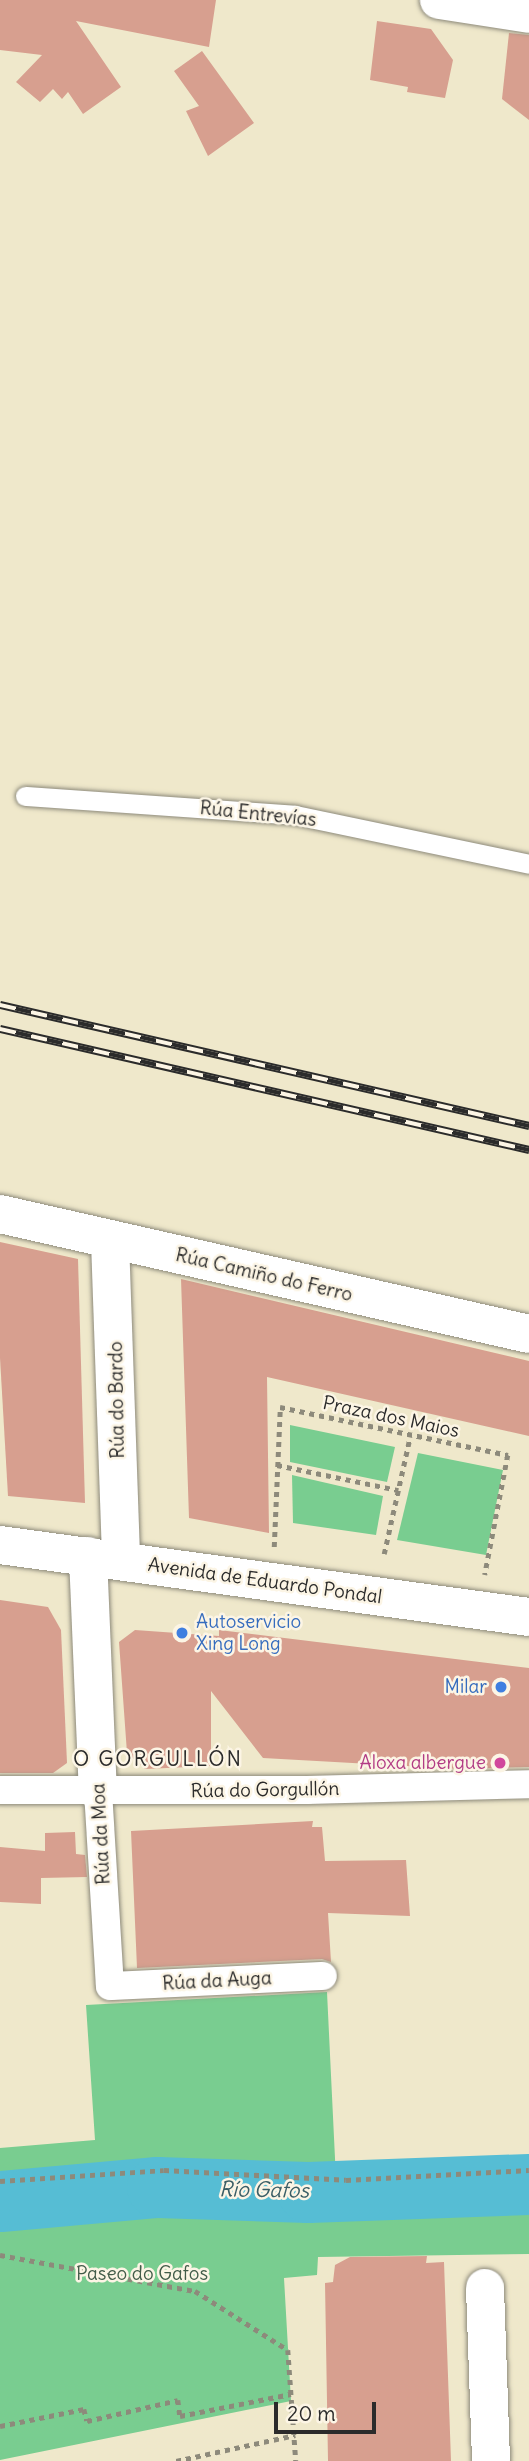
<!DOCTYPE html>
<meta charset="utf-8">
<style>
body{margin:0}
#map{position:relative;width:529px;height:2461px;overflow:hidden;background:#efe8cb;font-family:Delius,sans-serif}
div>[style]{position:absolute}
.green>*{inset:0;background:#79cd90}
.river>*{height:61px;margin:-30.5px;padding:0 30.5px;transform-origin:30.5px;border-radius:30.5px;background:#56bdd4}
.building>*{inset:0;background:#d79f8f}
.path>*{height:4.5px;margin-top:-2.25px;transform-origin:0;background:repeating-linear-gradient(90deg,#8d8a7b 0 5px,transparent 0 10px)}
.roads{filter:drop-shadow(0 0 2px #8d8a7b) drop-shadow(0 0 2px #8d8a7b)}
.service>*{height:19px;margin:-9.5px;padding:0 9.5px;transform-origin:9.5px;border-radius:9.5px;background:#fff}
.pedestrian>*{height:28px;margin:-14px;padding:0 14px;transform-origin:14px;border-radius:14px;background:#fff}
.minor>*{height:38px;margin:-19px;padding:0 19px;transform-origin:19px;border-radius:19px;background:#fff}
.tertiary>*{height:38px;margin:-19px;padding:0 19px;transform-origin:19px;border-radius:19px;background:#fff}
.primary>*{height:38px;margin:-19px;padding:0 19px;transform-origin:19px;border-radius:19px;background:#fff}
.rail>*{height:8px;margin-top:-4px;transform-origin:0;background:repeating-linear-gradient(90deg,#fcf5e5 0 16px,#2b2b2b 0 32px);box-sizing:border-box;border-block:2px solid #2b2b2b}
.dots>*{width:19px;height:19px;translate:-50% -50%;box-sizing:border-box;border:4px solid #fcf5e5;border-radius:50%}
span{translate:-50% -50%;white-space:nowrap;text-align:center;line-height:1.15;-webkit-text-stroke:5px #fcf5e5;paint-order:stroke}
.street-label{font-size:19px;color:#2b2b2b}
.shop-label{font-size:19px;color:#366cbe}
.left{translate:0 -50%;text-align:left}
.right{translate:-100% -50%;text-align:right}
.hotel-label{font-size:19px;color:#b23c85}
.park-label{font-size:19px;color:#425c49}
.neighbourhood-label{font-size:21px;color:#2b2b2b;letter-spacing:2px}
.water-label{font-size:21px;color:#3a5e66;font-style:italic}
.scale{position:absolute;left:274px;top:2402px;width:102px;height:32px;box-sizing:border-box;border:4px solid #2b2b2b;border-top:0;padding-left:9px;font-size:21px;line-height:24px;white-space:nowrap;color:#2b2b2b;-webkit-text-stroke:5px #fcf5e5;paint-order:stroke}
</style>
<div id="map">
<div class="green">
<div style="clip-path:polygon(290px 1425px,395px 1447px,387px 1482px,290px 1462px)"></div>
<div style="clip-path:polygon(418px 1453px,503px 1470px,486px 1555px,397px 1540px)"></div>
<div style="clip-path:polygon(292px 1475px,383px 1496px,376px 1535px,293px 1523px)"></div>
<div style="clip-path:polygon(327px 1992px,336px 2179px,529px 2169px,529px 2254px,318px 2257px,317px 2275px,284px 2278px,291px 2401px,0 2460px,0 2148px,95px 2140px,86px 2005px)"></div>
</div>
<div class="river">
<div style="left:0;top:2201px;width:158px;rotate:-5.1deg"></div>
<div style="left:157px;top:2187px;width:151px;rotate:1.9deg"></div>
<div style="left:308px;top:2192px;width:221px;rotate:-2.1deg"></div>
</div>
<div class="building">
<div style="clip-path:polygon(0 0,216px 0,209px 47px,76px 21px,121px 87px,83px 114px,68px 92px,62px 99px,53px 89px,40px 102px,16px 82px,42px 55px,0 50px)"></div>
<div style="clip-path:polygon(377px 21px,431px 29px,453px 60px,445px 98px,407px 92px,408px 87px,370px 80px)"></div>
<div style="clip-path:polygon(509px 33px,529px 35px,529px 120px,502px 99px)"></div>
<div style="clip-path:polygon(202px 51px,254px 123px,208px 156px,186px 111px,199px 106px,174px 71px)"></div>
<div style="clip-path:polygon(0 1242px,78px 1259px,85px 1503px,8px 1496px,0 1358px)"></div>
<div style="clip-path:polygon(181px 1279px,529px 1361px,529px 1436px,267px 1377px,269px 1533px,189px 1518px)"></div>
<div style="clip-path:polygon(0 1600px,48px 1607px,61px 1630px,67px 1763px,53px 1773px,0 1773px)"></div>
<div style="clip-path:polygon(135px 1630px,219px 1636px,219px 1630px,529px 1668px,529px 1767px,460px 1769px,263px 1758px,211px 1691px,211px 1766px,145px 1769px,127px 1753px,119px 1642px)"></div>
<div style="clip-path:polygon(313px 1821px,312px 1827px,322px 1827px,325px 1861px,406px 1860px,410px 1916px,328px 1913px,331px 1962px,322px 1959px,137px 1968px,131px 1831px)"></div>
<div style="clip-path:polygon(75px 1832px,76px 1854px,85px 1855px,87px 1877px,41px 1878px,41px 1904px,0 1902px,0 1847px,45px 1851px,45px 1833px)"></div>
<div style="clip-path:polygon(427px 2256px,426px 2263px,444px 2262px,451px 2461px,328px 2461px,325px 2283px,333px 2282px,335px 2265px,350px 2257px)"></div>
</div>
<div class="path">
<div style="left:277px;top:1465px;width:124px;rotate:11.7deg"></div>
<div style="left:274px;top:1547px;width:140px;rotate:-87.5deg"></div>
<div style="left:280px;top:1407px;width:233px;rotate:11.9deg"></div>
<div style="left:508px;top:1455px;width:122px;rotate:100.9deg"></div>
<div style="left:384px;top:1554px;width:120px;rotate:-77.5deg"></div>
<div style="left:0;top:2181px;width:164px;rotate:-3.8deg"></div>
<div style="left:164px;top:2170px;width:182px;rotate:3.1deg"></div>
<div style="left:346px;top:2180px;width:183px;rotate:-3.1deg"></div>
<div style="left:0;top:2255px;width:198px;rotate:10.5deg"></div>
<div style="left:195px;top:2291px;width:110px;rotate:32.4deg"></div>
<div style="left:288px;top:2350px;width:111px;rotate:85.9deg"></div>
<div style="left:0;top:2426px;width:86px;rotate:-11.4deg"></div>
<div style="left:84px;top:2409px;width:12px;rotate:76deg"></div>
<div style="left:87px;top:2421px;width:93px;rotate:-13deg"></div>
<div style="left:178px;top:2400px;width:16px;rotate:83deg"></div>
<div style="left:180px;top:2416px;width:113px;rotate:-11.2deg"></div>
<div style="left:176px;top:2461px;width:122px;rotate:-12.3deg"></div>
</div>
<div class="roads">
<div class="service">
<div style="left:25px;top:796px;width:271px;rotate:4deg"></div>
<div style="left:295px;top:815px;width:239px;rotate:11.8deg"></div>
</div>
<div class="pedestrian">
<div style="left:0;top:1790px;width:307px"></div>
<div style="left:307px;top:1790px;width:222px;rotate:-1.5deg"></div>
<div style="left:98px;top:1791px;width:195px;rotate:86.5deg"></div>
<div style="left:110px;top:1986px;width:213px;rotate:-2.7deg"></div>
</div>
<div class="minor">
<div style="left:0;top:1214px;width:542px;rotate:12.78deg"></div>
<div style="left:110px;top:1241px;width:319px;rotate:88deg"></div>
<div style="left:88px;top:1556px;width:235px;rotate:87.6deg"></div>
<div style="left:485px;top:2288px;width:173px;rotate:88deg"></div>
</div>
<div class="tertiary">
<div style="left:439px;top:0;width:91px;rotate:8.8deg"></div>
</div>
<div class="primary">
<div style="left:0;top:1545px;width:534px;rotate:7.75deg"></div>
</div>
</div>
<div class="rail">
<div style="left:0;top:1005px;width:543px;rotate:12.88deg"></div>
<div style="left:0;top:1029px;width:543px;rotate:12.88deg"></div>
</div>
<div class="dots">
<div style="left:182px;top:1633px;background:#3f7fe0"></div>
<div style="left:501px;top:1687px;background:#3f7fe0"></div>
<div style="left:500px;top:1763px;background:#d1479c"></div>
</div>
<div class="street-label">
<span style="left:258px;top:814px;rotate:6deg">Rúa Entrevías</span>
<span style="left:264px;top:1275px;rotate:13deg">Rúa Camiño do Ferro</span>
<span style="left:117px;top:1400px;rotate:-91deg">Rúa do Bardo</span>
<span style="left:391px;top:1417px;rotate:12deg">Praza dos Maios</span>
<span style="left:265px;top:1581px;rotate:8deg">Avenida de Eduardo Pondal</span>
<span style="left:265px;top:1790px;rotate:-1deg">Rúa do Gorgullón</span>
<span style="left:101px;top:1834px;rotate:-93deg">Rúa da Moa</span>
<span style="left:217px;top:1981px;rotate:-3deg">Rúa da Auga</span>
</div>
<div class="shop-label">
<span class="left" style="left:196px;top:1633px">Autoservicio<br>Xing Long</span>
<span class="right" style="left:487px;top:1687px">Milar</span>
</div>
<div class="hotel-label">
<span class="right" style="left:486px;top:1763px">Aloxa albergue</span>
</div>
<div class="park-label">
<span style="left:142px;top:2274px">Paseo do Gafos</span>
</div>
<div class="neighbourhood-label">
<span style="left:158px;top:1759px">O GORGULLÓN</span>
</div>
<div class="water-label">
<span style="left:264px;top:2190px;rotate:1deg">Río Gafos</span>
</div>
<div class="scale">20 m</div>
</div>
